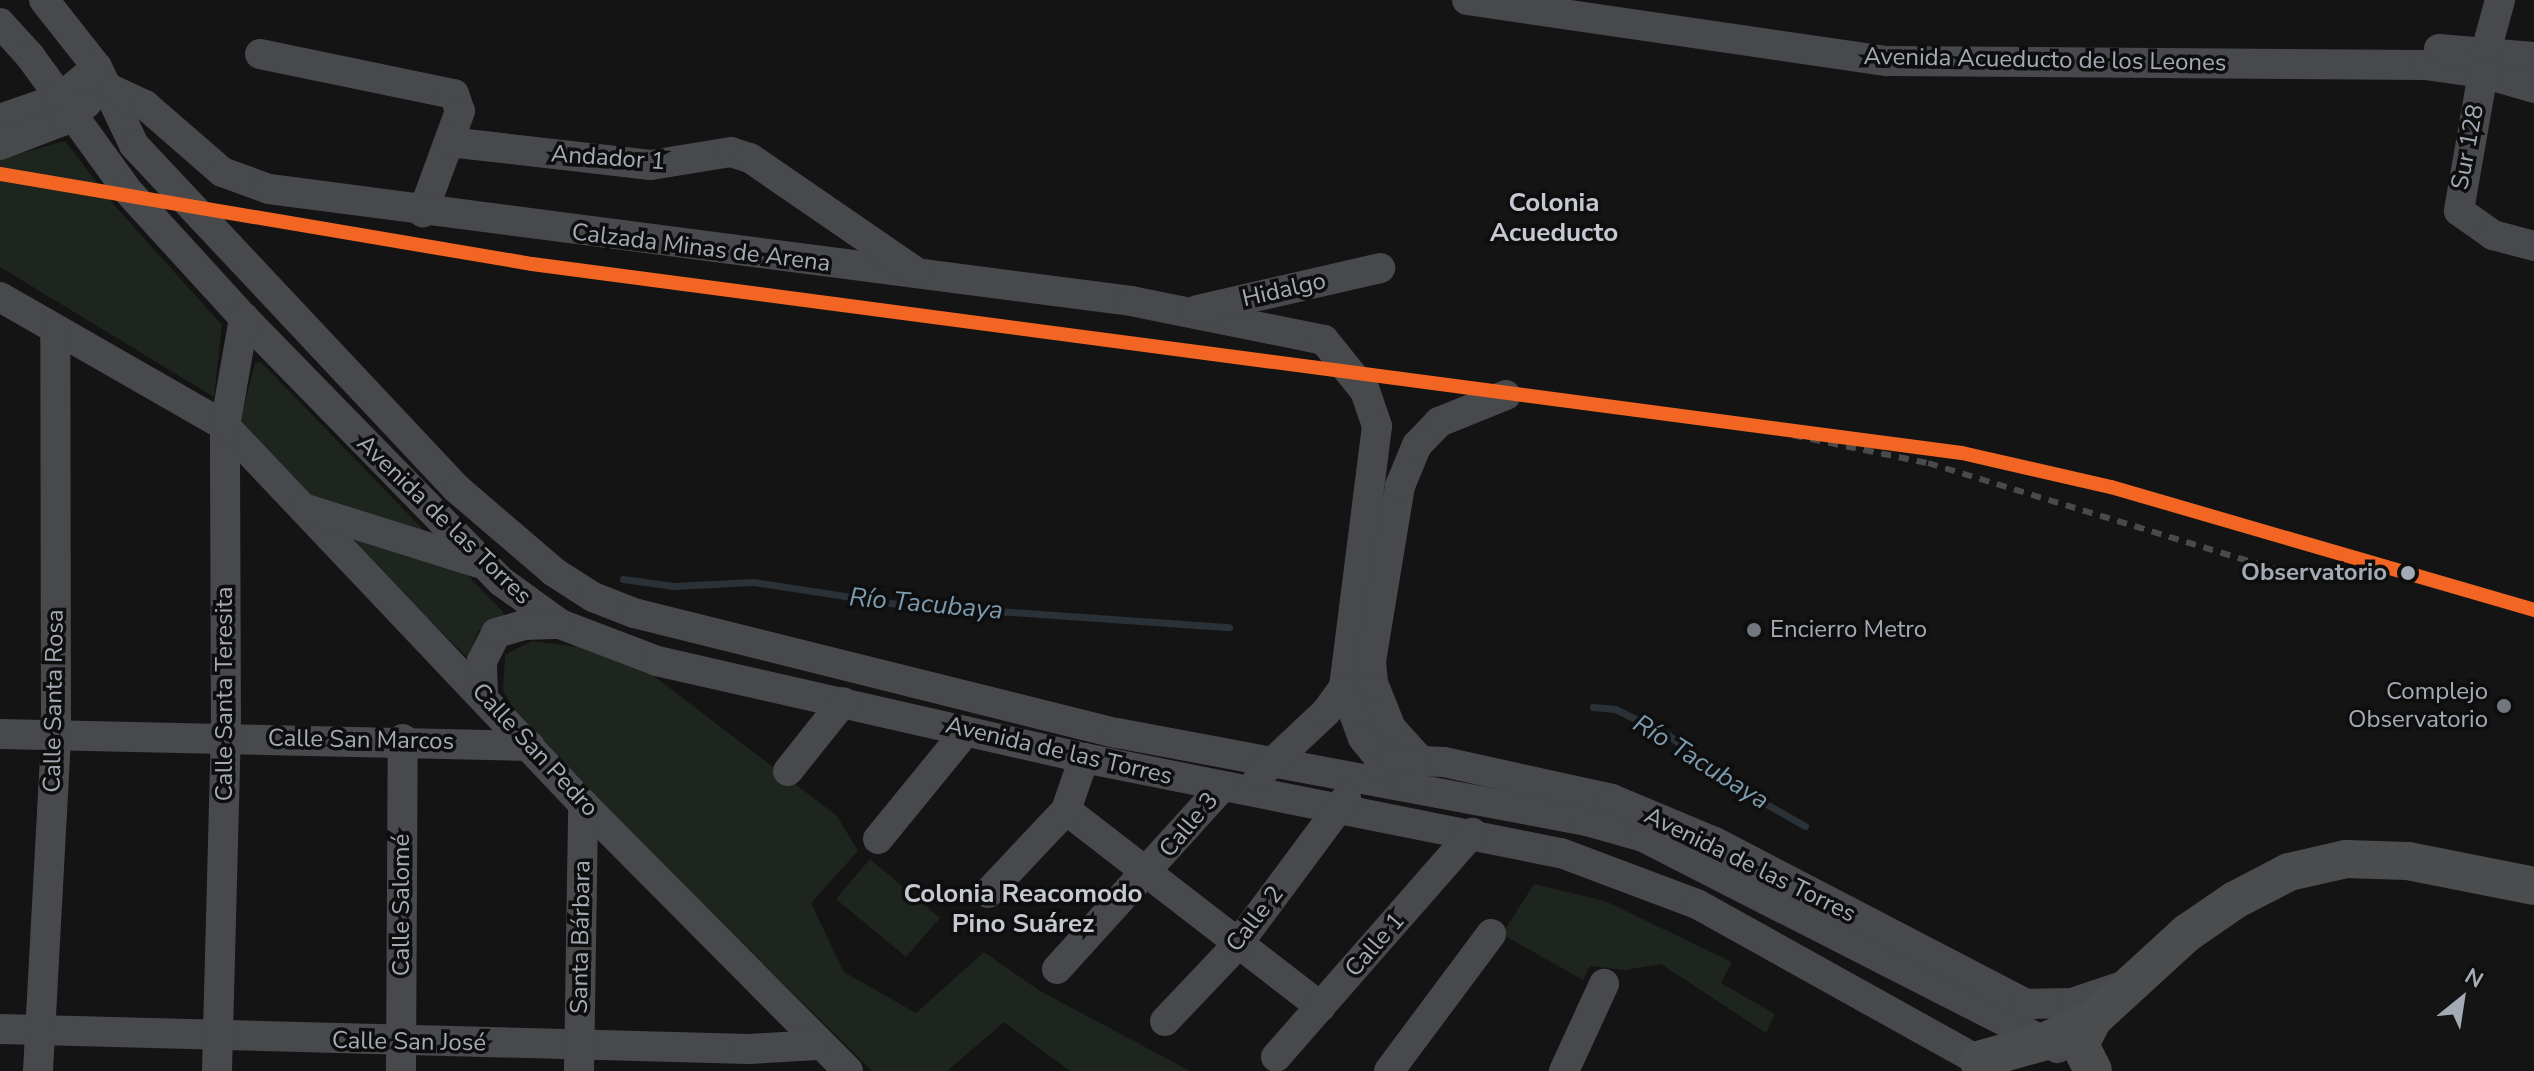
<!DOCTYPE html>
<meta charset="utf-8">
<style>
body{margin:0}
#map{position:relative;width:2534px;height:1071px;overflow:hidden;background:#141414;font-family:"Nunito Sans",sans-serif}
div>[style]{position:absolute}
.green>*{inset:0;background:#1e241e}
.stream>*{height:7px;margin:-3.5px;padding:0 3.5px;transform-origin:3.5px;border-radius:3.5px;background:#2a3137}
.minor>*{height:30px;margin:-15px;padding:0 15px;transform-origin:15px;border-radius:15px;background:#48494c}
.major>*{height:38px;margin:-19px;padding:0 19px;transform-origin:19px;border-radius:19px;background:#4a4c4e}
.rail>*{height:6px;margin-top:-3px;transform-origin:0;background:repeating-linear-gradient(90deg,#494a4c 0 10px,transparent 0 18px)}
.rail-1>*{height:14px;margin:-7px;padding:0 7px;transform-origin:7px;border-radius:7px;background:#f26522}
.dots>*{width:22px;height:22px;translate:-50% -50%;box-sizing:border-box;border:4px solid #0e0e0f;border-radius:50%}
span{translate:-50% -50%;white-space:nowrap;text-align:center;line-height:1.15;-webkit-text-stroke:7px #0e0e0f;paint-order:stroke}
.street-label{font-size:24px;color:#a5abb5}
.stop-label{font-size:24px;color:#a5abb5;font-weight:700}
.right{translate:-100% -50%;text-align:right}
.poi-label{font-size:24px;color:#a5abb5}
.left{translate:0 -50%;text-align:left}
.neighbourhood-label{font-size:26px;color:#c6c9d1;font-weight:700}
.water-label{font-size:26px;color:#7c9baf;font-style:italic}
.north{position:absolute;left:2422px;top:959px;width:80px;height:80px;-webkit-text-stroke:6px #0e0e0f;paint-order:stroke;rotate:30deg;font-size:22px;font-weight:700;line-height:32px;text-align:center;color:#a5abb5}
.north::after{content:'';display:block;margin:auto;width:28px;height:36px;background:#a5abb5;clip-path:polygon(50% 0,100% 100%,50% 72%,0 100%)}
</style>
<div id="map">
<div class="green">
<div style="clip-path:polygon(65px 141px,115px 206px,222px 325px,214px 397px,0 267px,0 159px)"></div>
<div style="clip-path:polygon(261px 362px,503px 612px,505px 619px,478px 631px,469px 659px,237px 432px,255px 363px)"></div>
<div style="clip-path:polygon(532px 641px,602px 650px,654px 676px,837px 816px,858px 851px,811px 903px,844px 972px,916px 1013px,984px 952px,1040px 991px,1190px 1071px,1070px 1071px,1004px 1022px,947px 1071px,872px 1071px,525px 728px,503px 691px,505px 655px)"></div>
<div style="clip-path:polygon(870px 859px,940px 918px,906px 957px,836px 899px)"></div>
<div style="clip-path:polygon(1534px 884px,1605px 901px,1732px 962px,1721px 983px,1775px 1014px,1766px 1033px,1661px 964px,1625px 970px,1590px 966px,1583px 980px,1502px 934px)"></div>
</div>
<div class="stream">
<div style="left:623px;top:579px;width:51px;rotate:7.8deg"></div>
<div style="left:674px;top:586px;width:79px;rotate:-2.9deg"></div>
<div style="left:753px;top:582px;width:146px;rotate:8.7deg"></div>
<div style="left:897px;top:604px;width:333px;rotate:4deg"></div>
<div style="left:1593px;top:707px;width:22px;rotate:5deg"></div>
<div style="left:1615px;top:709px;width:59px;rotate:26.1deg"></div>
<div style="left:1668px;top:735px;width:88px;rotate:37.1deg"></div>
<div style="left:1738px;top:788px;width:77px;rotate:29.6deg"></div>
</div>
<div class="minor">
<div style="left:44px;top:0;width:85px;rotate:51.7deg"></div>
<div style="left:97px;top:67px;width:86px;rotate:64.6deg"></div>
<div style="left:134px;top:145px;width:470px;rotate:46.8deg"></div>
<div style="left:456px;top:488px;width:129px;rotate:40.6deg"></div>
<div style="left:554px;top:572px;width:46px;rotate:32.7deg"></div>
<div style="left:593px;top:597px;width:44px;rotate:21.3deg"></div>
<div style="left:634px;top:613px;width:498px;rotate:14deg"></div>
<div style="left:1117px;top:733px;width:478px;rotate:10.6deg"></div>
<div style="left:1587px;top:821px;width:58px;rotate:15.9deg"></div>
<div style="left:1643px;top:837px;width:465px;rotate:27deg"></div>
<div style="left:1467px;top:0;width:424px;rotate:8.3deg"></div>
<div style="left:1887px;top:61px;width:538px;rotate:0.43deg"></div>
<div style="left:2425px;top:65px;width:59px;rotate:7.9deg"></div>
<div style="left:2483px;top:73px;width:53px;rotate:16.4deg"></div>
<div style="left:0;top:23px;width:45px;rotate:47.7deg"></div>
<div style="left:30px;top:56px;width:165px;rotate:54.1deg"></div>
<div style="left:127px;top:190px;width:173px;rotate:47.6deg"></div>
<div style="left:244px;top:318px;width:369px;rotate:45.7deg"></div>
<div style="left:502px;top:582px;width:72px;rotate:35.9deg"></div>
<div style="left:560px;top:624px;width:104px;rotate:20.9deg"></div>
<div style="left:657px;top:661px;width:438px;rotate:12.8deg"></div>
<div style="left:1084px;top:758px;width:486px;rotate:11.3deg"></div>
<div style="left:1561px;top:853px;width:145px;rotate:20.6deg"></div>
<div style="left:1697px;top:904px;width:341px;rotate:29.1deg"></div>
<div style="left:2439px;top:49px;width:95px;rotate:4.8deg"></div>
<div style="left:2486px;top:51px;width:53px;rotate:-74.6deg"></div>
<div style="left:260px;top:54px;width:198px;rotate:11.7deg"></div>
<div style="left:454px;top:94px;width:18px;rotate:71deg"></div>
<div style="left:460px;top:111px;width:108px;rotate:110.1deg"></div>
<div style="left:2483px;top:73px;width:140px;rotate:99.9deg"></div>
<div style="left:2459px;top:211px;width:42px;rotate:35.2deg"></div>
<div style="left:2493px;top:235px;width:42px;rotate:15deg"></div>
<div style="left:108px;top:88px;width:41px;rotate:24.7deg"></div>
<div style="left:145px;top:105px;width:102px;rotate:41deg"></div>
<div style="left:222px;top:172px;width:50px;rotate:19.9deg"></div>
<div style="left:269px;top:189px;width:869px;rotate:7.4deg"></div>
<div style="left:1131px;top:301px;width:197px;rotate:11.4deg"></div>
<div style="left:1324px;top:340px;width:65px;rotate:51.2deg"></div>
<div style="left:1365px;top:391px;width:37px;rotate:71deg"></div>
<div style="left:1377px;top:426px;width:263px;rotate:97.2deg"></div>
<div style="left:1344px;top:687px;width:54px;rotate:69.6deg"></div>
<div style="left:1363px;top:738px;width:33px;rotate:51deg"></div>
<div style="left:1384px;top:764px;width:40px;rotate:34deg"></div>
<div style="left:0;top:119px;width:64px;rotate:-19.3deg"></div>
<div style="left:60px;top:98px;width:48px;rotate:-40deg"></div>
<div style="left:449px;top:142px;width:203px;rotate:6.5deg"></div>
<div style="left:651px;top:165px;width:81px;rotate:-9.2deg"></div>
<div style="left:731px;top:152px;width:20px;rotate:18deg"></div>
<div style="left:750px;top:158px;width:201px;rotate:34.5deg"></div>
<div style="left:0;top:145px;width:67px;rotate:-20.9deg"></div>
<div style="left:63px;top:121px;width:30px;rotate:-37deg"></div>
<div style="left:0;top:297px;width:259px;rotate:29.8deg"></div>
<div style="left:225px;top:426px;width:521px;rotate:46.56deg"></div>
<div style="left:583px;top:804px;width:376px;rotate:45.2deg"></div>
<div style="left:1197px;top:310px;width:188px;rotate:-12.9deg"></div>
<div style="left:303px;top:508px;width:183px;rotate:17.4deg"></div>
<div style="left:483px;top:694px;width:33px;rotate:-92deg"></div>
<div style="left:482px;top:661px;width:31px;rotate:-63deg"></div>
<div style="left:496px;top:633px;width:29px;rotate:-16deg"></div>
<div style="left:524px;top:625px;width:36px;rotate:-2deg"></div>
<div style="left:0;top:734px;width:530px;rotate:1.3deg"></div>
<div style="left:1419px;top:759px;width:42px;rotate:-132.1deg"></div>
<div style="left:1391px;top:728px;width:48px;rotate:-111.8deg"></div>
<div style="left:1373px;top:683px;width:22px;rotate:-95deg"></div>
<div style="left:1371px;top:661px;width:177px;rotate:-80.6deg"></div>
<div style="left:1400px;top:486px;width:44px;rotate:-67.5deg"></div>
<div style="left:1417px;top:445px;width:32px;rotate:-46deg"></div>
<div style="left:1439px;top:422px;width:72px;rotate:-21.9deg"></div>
<div style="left:1378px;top:768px;width:22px;rotate:-22deg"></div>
<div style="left:1398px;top:760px;width:46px;rotate:2.5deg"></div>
<div style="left:1444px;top:762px;width:172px;rotate:12.4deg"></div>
<div style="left:1612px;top:799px;width:112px;rotate:22.7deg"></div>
<div style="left:1715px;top:842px;width:351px;rotate:27.5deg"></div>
<div style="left:2026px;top:1004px;width:46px;rotate:-1.2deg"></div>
<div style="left:2072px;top:1003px;width:59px;rotate:-18.7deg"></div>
<div style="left:788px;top:771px;width:88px;rotate:-51.4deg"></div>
<div style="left:1259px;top:775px;width:92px;rotate:-43.2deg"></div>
<div style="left:1326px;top:712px;width:31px;rotate:-54deg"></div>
<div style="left:1066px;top:810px;width:322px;rotate:37.7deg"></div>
<div style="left:878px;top:839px;width:139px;rotate:-50.8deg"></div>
<div style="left:988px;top:893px;width:114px;rotate:-46.8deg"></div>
<div style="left:1066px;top:810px;width:55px;rotate:-70.9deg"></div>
<div style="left:1057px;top:969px;width:246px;rotate:-47.8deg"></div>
<div style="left:1165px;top:1021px;width:105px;rotate:-46.5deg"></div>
<div style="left:1237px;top:945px;width:183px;rotate:-53.4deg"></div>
<div style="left:0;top:1029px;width:749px;rotate:1.53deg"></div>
<div style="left:749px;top:1049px;width:68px;rotate:-3.4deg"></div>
<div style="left:1276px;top:1057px;width:298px;rotate:-48.8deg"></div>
<div style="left:38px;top:1071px;width:335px;rotate:-86.9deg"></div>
<div style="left:56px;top:736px;width:405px;rotate:-90.1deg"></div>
<div style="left:217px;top:1071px;width:333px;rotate:-88.5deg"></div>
<div style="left:226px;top:738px;width:312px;rotate:-90.2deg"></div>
<div style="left:225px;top:426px;width:110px;rotate:-80deg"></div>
<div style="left:401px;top:1071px;width:332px;rotate:-89.7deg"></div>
<div style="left:579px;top:1071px;width:267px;rotate:-89.1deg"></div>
<div style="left:1389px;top:1071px;width:171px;rotate:-53.3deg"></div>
<div style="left:1564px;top:1071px;width:96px;rotate:-65.3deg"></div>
</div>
<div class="major">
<div style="left:2093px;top:1019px;width:29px;rotate:117deg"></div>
<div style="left:2080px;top:1045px;width:28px;rotate:63deg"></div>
<div style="left:1978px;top:1060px;width:71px;rotate:-15.6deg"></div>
<div style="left:2046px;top:1041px;width:52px;rotate:-25.1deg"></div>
<div style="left:2093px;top:1019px;width:127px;rotate:-42.5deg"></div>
<div style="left:2187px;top:933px;width:58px;rotate:-34.5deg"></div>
<div style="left:2235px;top:900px;width:61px;rotate:-27.4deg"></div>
<div style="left:2289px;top:872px;width:58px;rotate:-12.8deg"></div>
<div style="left:2346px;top:859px;width:62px;rotate:1.8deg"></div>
<div style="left:2408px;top:861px;width:128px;rotate:11.2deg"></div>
</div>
<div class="rail">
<div style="left:1705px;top:417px;width:228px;rotate:11.7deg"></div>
<div style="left:1928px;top:463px;width:362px;rotate:17deg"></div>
</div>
<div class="rail-1">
<div style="left:0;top:174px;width:540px;rotate:9.6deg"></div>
<div style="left:532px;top:264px;width:1442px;rotate:7.53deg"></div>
<div style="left:1962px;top:453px;width:153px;rotate:12.9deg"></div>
<div style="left:2111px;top:487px;width:441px;rotate:16.2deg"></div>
</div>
<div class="dots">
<div style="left:2408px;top:573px;background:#a5abb5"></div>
<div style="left:1754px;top:630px;background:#72767d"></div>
<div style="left:2504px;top:706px;background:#72767d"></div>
</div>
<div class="street-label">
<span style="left:2045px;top:60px;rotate:1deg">Avenida Acueducto de los Leones</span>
<span style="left:2468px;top:147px;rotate:-79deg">Sur 128</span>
<span style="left:608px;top:158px;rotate:4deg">Andador 1</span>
<span style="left:701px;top:248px;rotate:7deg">Calzada Minas de Arena</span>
<span style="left:1284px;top:290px;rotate:-13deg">Hidalgo</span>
<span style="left:444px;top:520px;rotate:44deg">Avenida de las Torres</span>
<span style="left:225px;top:694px;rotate:-90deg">Calle Santa Teresita</span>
<span style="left:54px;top:701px;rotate:-89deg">Calle Santa Rosa</span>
<span style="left:361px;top:740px;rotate:1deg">Calle San Marcos</span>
<span style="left:535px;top:750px;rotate:47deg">Calle San Pedro</span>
<span style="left:1059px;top:751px;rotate:13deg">Avenida de las Torres</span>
<span style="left:1189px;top:825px;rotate:-50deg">Calle 3</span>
<span style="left:1750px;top:865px;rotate:26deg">Avenida de las Torres</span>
<span style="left:402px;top:905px;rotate:-90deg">Calle Salomé</span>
<span style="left:1255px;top:919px;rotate:-52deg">Calle 2</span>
<span style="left:581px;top:937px;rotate:-89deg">Santa Bárbara</span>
<span style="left:1375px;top:945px;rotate:-49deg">Calle 1</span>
<span style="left:409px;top:1042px;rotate:1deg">Calle San José</span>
</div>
<div class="stop-label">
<span class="right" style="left:2387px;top:573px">Observatorio</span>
</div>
<div class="poi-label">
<span class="left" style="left:1770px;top:630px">Encierro Metro</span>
<span class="right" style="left:2488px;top:706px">Complejo<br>Observatorio</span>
</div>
<div class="neighbourhood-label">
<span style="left:1554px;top:218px">Colonia<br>Acueducto</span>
<span style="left:1023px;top:909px">Colonia Reacomodo<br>Pino Suárez</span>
</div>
<div class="water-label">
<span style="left:926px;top:604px;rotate:5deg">Río Tacubaya</span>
<span style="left:1701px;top:762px;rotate:32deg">Río Tacubaya</span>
</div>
<div class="north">N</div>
</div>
